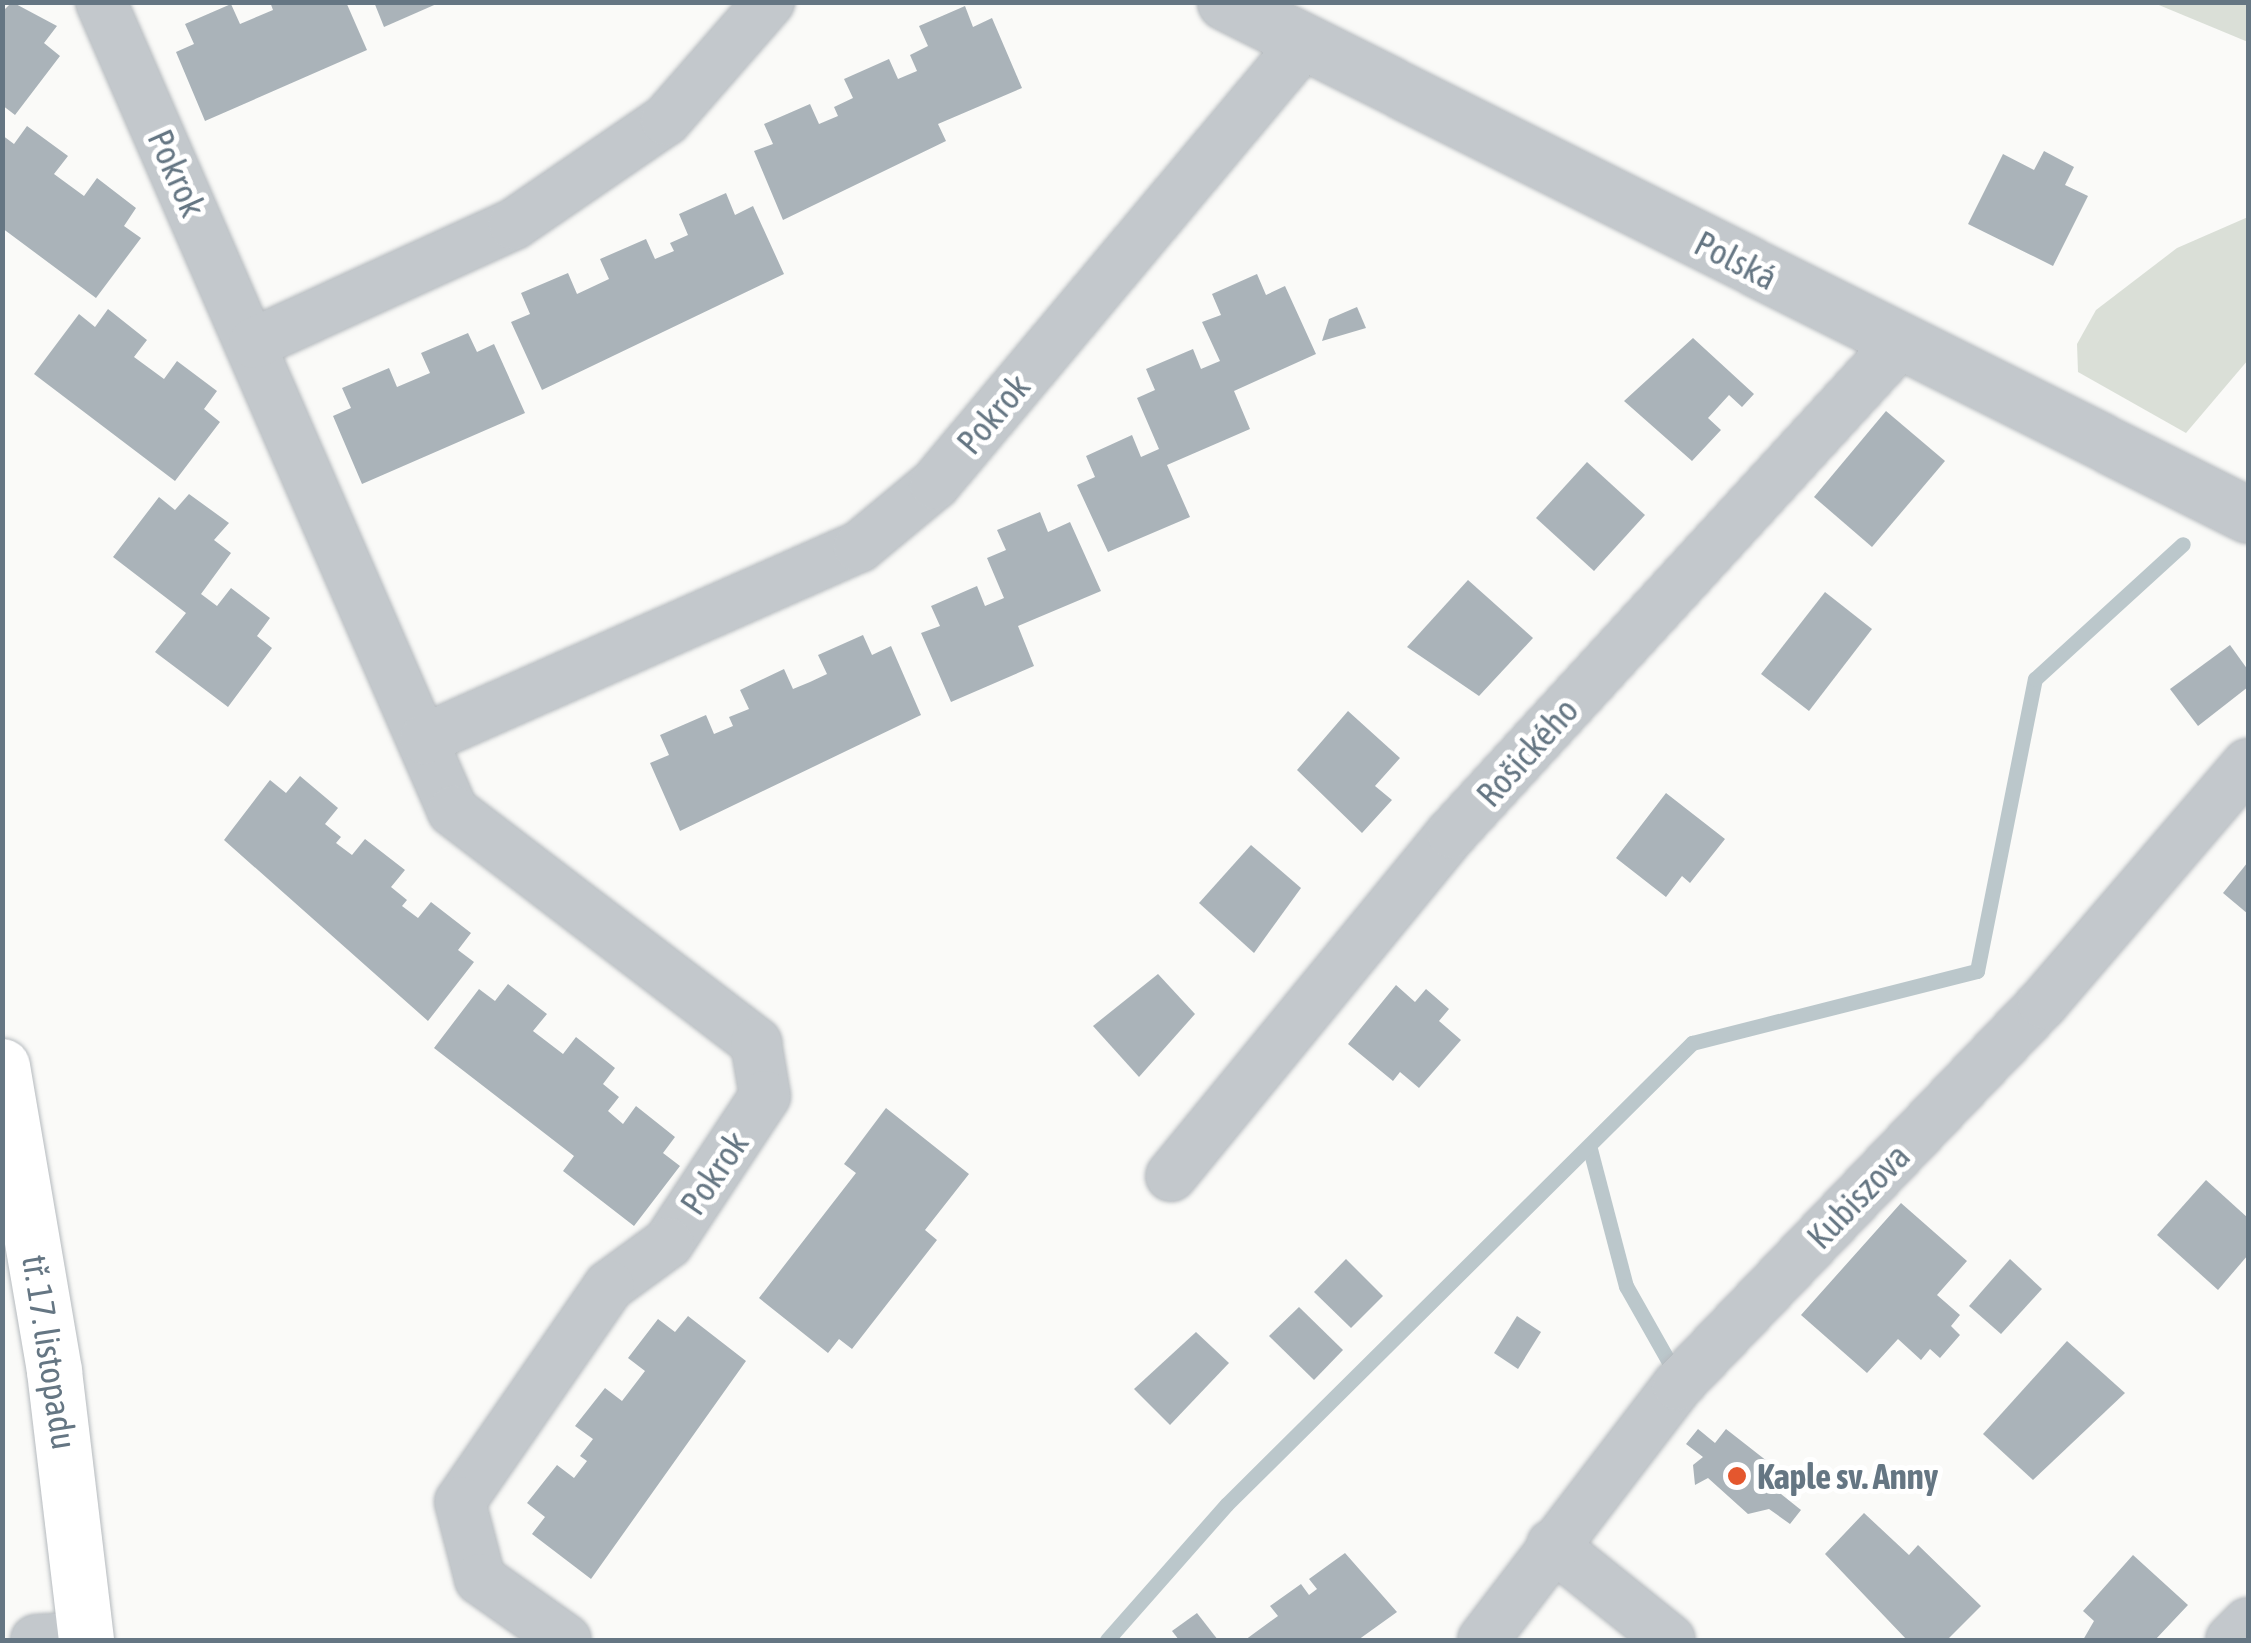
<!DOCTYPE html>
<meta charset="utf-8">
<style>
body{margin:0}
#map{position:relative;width:2251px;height:1643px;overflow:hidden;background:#fafaf8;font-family:"Asap Condensed",sans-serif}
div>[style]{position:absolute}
.green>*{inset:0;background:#dadfd7}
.stream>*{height:15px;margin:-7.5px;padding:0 7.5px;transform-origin:7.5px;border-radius:7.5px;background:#bbc7cb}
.building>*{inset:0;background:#aab3b9}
.roads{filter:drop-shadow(0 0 2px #b5babe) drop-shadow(0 0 2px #b5babe)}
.minor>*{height:50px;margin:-25px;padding:0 25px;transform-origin:25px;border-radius:25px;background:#c3c8cc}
.tertiary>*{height:55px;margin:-27.5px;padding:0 27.5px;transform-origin:27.5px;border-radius:27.5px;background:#c3c8cc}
.primary>*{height:55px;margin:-27.5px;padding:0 27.5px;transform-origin:27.5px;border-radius:27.5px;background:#fff}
.dots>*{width:28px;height:28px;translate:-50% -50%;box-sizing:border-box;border:5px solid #fff;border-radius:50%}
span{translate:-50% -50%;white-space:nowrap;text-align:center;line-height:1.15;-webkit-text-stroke:10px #fff;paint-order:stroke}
.street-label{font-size:35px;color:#657683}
.poi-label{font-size:35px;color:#657683;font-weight:700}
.left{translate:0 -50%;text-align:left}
.frame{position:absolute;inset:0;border:5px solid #657683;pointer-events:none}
</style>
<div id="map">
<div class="green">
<div style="clip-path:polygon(2154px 3px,2248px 3px,2248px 42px)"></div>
<div style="clip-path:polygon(2248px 217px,2248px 360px,2186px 433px,2078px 372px,2077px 344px,2096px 310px,2177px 248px)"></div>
</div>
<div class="stream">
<div style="left:1590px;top:1149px;width:142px;rotate:75.3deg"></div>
<div style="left:1626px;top:1286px;width:103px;rotate:60.5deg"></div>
<div style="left:1107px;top:1640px;width:181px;rotate:-48.6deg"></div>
<div style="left:1227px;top:1504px;width:655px;rotate:-44.75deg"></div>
<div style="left:1692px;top:1043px;width:294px;rotate:-14.2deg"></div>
<div style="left:1977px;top:971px;width:298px;rotate:-78.8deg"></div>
<div style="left:2035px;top:679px;width:200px;rotate:-42.4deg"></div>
</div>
<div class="building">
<div style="clip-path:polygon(12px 2px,57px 26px,44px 43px,60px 56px,15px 115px,2px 105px,2px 12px)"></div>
<div style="clip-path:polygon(270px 2px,346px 2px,367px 50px,205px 121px,176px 52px,194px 44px,185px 24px,231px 4px,240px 24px,273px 10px)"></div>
<div style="clip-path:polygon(374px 2px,441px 2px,384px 27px)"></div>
<div style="clip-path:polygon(965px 6px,973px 27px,992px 18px,1022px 88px,938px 124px,946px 141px,783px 220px,754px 151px,773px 144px,764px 124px,810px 104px,819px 124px,838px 116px,834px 107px,853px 98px,844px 79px,889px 59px,898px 79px,917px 71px,910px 55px,928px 46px,919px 26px)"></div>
<div style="clip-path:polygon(27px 126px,68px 156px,54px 174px,84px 196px,97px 178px,136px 208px,124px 226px,141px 238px,96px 298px,2px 228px,2px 135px,14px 144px)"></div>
<div style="clip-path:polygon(2044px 151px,2074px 167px,2065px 185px,2088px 196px,2053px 266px,1968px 224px,2003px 154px,2034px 170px)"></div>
<div style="clip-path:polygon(726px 193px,735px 215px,753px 206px,784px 274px,542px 390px,511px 322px,530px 314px,521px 293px,568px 273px,577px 294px,609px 279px,600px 259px,646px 239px,655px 259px,674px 251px,670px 243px,688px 235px,679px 214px)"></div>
<div style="clip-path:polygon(1257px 274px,1266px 295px,1285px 286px,1316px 354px,1234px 391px,1250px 429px,1167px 465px,1190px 517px,1108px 552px,1077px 485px,1095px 477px,1086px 456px,1132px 435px,1141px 457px,1159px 449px,1137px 398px,1155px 390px,1146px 369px,1193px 349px,1201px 369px,1220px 361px,1202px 322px,1221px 315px,1212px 294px)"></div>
<div style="clip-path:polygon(1357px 307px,1366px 328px,1322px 341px,1329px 319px)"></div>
<div style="clip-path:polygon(108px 309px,147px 340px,134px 357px,164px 379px,177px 361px,217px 391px,204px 409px,220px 422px,175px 481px,34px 374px,79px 314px,95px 327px)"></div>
<div style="clip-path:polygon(468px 333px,477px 352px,494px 344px,525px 413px,362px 484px,333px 416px,351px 408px,342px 388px,389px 368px,397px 387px,430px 373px,421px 353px)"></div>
<div style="clip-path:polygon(1693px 338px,1754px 394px,1742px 407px,1729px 395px,1708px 418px,1721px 430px,1692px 461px,1624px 401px)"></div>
<div style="clip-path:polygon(1886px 411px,1945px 461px,1872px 547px,1814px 497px)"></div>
<div style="clip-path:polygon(1587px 462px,1645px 515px,1594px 571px,1536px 518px)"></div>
<div style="clip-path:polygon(189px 494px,229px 523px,214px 540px,231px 553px,201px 594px,217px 606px,231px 588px,270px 618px,257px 636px,272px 648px,228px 707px,155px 652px,186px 613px,113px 557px,159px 497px,175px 510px)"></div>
<div style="clip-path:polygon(1040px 512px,1048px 532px,1070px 522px,1101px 591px,1018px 626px,1034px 666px,951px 702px,921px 633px,940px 626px,931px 606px,977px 586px,985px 606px,1004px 598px,987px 558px,1006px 550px,997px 530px)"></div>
<div style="clip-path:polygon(1468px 580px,1533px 638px,1479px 696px,1407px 647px)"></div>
<div style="clip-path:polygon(1825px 592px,1872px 629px,1809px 711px,1761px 674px)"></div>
<div style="clip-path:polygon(863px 635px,872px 655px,891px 646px,921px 715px,680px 831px,650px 763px,669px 755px,660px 735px,706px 715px,714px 734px,733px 726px,729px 717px,749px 709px,740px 690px,784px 669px,793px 689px,810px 682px,827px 674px,818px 655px)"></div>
<div style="clip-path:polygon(2230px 645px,2248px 670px,2248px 687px,2198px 726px,2170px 689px)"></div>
<div style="clip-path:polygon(1348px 711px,1400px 758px,1375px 786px,1392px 800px,1362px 833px,1297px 770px)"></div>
<div style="clip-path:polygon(300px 776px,338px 808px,325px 824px,341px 837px,336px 843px,352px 855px,365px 839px,405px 870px,391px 887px,407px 900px,402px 906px,418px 918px,431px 902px,471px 933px,458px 950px,474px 962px,428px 1021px,224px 840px,270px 780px,286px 793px)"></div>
<div style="clip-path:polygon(1666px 793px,1725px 839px,1690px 883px,1682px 876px,1666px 897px,1616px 858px)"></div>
<div style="clip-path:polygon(1251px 845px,1301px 888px,1254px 953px,1199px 903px)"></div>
<div style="clip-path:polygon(2248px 862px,2248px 914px,2223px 893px)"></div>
<div style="clip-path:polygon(1158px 974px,1195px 1014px,1139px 1077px,1093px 1026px)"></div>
<div style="clip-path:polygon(508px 984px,547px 1014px,533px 1031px,563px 1054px,576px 1037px,615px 1068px,603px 1084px,619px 1097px,608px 1111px,623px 1124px,636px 1106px,675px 1137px,663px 1153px,680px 1166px,634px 1226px,563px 1171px,574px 1156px,434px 1048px,479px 989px,495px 1001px)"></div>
<div style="clip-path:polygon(1396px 985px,1415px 1002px,1426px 989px,1449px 1009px,1439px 1021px,1461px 1040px,1419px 1088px,1400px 1072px,1393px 1081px,1348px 1044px)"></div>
<div style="clip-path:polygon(886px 1108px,969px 1174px,925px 1230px,937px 1240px,852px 1349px,839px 1339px,828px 1353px,759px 1298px,856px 1173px,844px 1164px)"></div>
<div style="clip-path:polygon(2206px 1180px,2248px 1218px,2248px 1255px,2218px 1290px,2157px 1235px)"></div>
<div style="clip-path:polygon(1901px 1203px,1967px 1261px,1937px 1295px,1960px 1315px,1951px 1326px,1960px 1335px,1940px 1358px,1930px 1349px,1921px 1360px,1898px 1339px,1867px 1373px,1801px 1315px)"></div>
<div style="clip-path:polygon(1346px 1259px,1383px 1296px,1351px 1328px,1314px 1292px)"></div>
<div style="clip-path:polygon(2010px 1259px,2042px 1289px,2001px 1334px,1969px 1306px)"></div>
<div style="clip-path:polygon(1299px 1307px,1343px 1350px,1314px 1380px,1269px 1336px)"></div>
<div style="clip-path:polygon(688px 1316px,746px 1361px,591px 1579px,532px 1534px,545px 1517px,527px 1503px,557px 1465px,574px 1478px,587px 1461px,580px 1456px,593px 1439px,575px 1426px,605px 1388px,622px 1401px,645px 1371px,628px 1358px,658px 1319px,675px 1332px)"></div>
<div style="clip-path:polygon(1517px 1316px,1541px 1332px,1518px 1369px,1494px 1353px)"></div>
<div style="clip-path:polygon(1196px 1332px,1229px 1363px,1170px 1425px,1134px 1389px)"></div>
<div style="clip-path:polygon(2067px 1341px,2125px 1393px,2033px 1480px,1983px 1434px)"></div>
<div style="clip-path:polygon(1698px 1429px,1715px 1443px,1726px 1429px,1781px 1472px,1781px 1494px,1801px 1510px,1790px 1524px,1769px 1509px,1748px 1514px,1708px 1478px,1695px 1485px,1693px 1465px,1703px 1457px,1686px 1444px)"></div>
<div style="clip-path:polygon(1864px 1513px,1909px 1555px,1918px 1545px,1981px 1606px,1947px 1640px,1907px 1640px,1825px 1554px)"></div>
<div style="clip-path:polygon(1345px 1553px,1397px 1612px,1358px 1640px,1245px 1640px,1278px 1616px,1270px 1606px,1301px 1584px,1309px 1595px,1317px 1589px,1309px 1579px)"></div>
<div style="clip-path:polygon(2133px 1555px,2188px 1605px,2155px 1640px,2083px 1640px,2094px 1621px,2083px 1611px)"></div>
<div style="clip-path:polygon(1197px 1613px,1218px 1640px,1179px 1640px,1172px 1631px)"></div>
</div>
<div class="roads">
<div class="minor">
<div style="left:101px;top:2px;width:882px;rotate:66.49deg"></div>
<div style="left:453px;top:811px;width:382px;rotate:37.4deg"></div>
<div style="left:756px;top:1043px;width:54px;rotate:80.4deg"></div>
<div style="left:765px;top:1096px;width:176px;rotate:123.4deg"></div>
<div style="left:668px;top:1243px;width:73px;rotate:143.9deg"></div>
<div style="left:609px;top:1286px;width:262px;rotate:124.6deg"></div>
<div style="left:460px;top:1502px;width:80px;rotate:75.4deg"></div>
<div style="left:480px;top:1579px;width:105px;rotate:35.3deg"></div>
<div style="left:254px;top:343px;width:286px;rotate:-24.6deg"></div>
<div style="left:514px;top:224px;width:184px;rotate:-34.4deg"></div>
<div style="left:666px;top:120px;width:157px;rotate:-48.9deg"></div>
<div style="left:425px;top:739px;width:475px;rotate:-23.9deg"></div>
<div style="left:859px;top:547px;width:99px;rotate:-39.7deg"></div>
<div style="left:935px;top:484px;width:575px;rotate:-50.08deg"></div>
<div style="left:1171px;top:1176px;width:443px;rotate:-50.7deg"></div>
<div style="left:1452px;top:833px;width:664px;rotate:-47.56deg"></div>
<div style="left:1552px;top:1545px;width:151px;rotate:38.8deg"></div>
<div style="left:36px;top:1640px;width:49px;rotate:-3.5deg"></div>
<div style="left:1483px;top:1640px;width:321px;rotate:-52.6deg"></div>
<div style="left:1678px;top:1385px;width:528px;rotate:-46.3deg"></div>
<div style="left:2043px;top:1003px;width:315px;rotate:-49.4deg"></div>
<div style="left:2231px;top:1640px;width:24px;rotate:-45deg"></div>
</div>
<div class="tertiary">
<div style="left:1225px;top:2px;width:1144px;rotate:26.63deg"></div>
</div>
<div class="primary">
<div style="left:2px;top:1066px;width:309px;rotate:80.3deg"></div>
<div style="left:54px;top:1371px;width:271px;rotate:83.2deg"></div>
</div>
</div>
<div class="dots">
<div style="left:1737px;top:1476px;background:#e4572e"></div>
</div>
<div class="street-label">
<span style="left:177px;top:173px;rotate:66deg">Pokrok</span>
<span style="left:1736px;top:260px;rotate:27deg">Polská</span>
<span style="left:993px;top:414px;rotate:-50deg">Pokrok</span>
<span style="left:1527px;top:752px;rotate:-48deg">Rošického</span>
<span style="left:714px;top:1173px;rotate:-56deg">Pokrok</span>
<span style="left:1858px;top:1196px;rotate:-46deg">Kubiszova</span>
<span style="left:50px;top:1352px;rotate:81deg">tř. 17. listopadu</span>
</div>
<div class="poi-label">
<span class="left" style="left:1757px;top:1476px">Kaple sv. Anny</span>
</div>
<div class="frame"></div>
</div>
